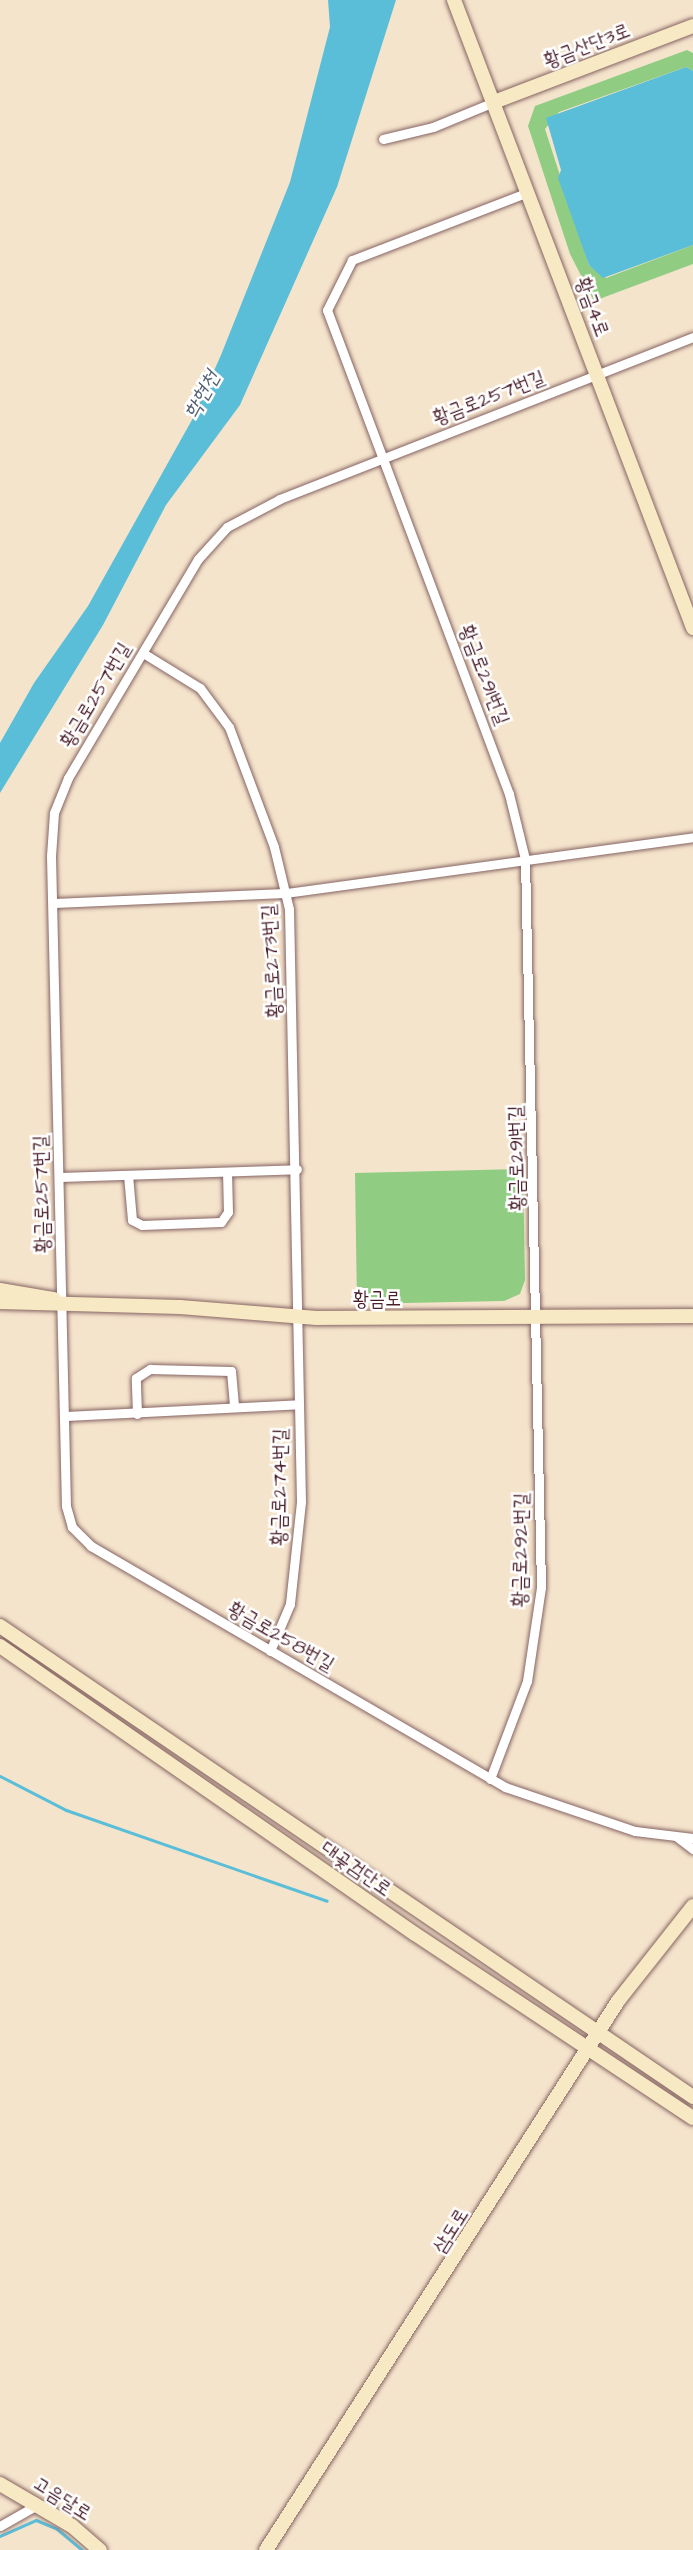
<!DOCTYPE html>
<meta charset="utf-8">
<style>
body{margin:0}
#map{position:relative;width:693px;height:2550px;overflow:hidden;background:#f5e4cc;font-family:"Architects Daughter","Poor Story",sans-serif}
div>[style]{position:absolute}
.green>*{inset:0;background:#90cd83}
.water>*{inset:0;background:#5bbed9}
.stream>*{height:3px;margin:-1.5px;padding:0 1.5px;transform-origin:1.5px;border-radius:1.5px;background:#5bbed9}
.roads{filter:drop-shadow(0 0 2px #866463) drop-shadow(0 0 2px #866463)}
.street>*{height:9px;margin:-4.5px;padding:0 4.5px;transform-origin:4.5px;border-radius:4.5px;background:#fff}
.secondary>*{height:14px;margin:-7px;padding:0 7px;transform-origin:7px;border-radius:7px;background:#f7e9c3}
span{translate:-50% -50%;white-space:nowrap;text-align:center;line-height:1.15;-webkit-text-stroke:5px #fff;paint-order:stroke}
.street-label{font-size:20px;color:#4a1f2b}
.water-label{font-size:21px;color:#515f71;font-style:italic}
</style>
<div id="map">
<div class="green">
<div style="clip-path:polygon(687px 50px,693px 53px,693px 71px,686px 67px,559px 112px,545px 129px,589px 265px,606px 278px,693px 245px,693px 264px,594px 301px,570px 254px,528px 126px,535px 106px)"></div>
<div style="clip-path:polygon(523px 1169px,525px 1280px,520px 1294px,504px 1301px,357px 1304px,355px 1173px)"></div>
</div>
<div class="water">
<div style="clip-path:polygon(328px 0,396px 0,337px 187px,240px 405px,166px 505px,103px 625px,0 793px,0 743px,34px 683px,88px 606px,193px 418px,221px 355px,290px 182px,330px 27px)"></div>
<div style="clip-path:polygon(686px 67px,693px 71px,693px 245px,603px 278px,589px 265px,558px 178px,561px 170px,546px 118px)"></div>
</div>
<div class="stream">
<div style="left:0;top:1776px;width:74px;rotate:27.3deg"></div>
<div style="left:66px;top:1810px;width:276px;rotate:19.2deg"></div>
<div style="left:0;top:2536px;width:39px;rotate:-24deg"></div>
<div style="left:36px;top:2520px;width:23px;rotate:23deg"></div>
<div style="left:57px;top:2529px;width:33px;rotate:40deg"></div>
</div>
<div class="roads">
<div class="street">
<div style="left:383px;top:139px;width:51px;rotate:-13.5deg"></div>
<div style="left:433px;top:127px;width:66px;rotate:-22.3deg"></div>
<div style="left:693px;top:337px;width:444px;rotate:158.6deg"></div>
<div style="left:280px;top:499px;width:60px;rotate:152.2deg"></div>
<div style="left:227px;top:527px;width:43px;rotate:132.2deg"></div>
<div style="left:198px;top:559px;width:255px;rotate:120.7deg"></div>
<div style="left:68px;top:778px;width:38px;rotate:112deg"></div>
<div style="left:54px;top:813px;width:43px;rotate:94deg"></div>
<div style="left:51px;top:856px;width:650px;rotate:88.68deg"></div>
<div style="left:66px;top:1506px;width:22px;rotate:74deg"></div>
<div style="left:72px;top:1527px;width:27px;rotate:45deg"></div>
<div style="left:91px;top:1546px;width:479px;rotate:30.2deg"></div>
<div style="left:505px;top:1787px;width:137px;rotate:18.7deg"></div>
<div style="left:635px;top:1831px;width:58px;rotate:6.9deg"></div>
<div style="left:143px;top:653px;width:67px;rotate:31.6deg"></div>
<div style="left:200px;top:688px;width:49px;rotate:53.4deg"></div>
<div style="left:229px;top:727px;width:128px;rotate:69.4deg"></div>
<div style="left:274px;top:847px;width:64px;rotate:76.4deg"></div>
<div style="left:289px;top:909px;width:593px;rotate:88.84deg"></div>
<div style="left:301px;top:1502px;width:103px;rotate:96.2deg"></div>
<div style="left:290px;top:1604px;width:51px;rotate:113.1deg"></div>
<div style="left:53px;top:903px;width:233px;rotate:-2.5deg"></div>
<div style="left:286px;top:893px;width:411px;rotate:-7.8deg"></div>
<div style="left:128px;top:1175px;width:45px;rotate:84.9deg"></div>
<div style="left:132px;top:1220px;width:11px;rotate:27deg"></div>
<div style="left:142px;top:1225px;width:79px;rotate:-2.2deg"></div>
<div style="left:221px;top:1222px;width:12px;rotate:-55deg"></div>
<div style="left:228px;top:1212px;width:40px;rotate:-91.4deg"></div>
<div style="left:60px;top:1177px;width:237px;rotate:-1.9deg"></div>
<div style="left:137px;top:1414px;width:36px;rotate:-92deg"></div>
<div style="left:136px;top:1378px;width:17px;rotate:-33deg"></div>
<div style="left:150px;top:1369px;width:81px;rotate:1.4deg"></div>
<div style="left:231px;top:1371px;width:35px;rotate:85deg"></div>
<div style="left:66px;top:1416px;width:233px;rotate:-2.9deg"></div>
<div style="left:490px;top:1779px;width:105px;rotate:-69.3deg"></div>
<div style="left:527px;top:1681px;width:95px;rotate:-81.5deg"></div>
<div style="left:541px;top:1587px;width:728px;rotate:-91.26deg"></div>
<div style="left:525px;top:859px;width:67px;rotate:-103.8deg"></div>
<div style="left:509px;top:794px;width:517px;rotate:-110.61deg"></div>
<div style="left:327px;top:310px;width:56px;rotate:-63.4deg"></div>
<div style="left:352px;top:260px;width:189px;rotate:-21.1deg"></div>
<div style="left:677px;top:1837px;width:20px;rotate:37deg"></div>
<div style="left:0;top:2526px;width:43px;rotate:-29.6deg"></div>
</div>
<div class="secondary">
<div style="left:454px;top:0;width:672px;rotate:69.16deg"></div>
<div style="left:494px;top:102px;width:213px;rotate:-20.9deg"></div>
<div style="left:0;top:1290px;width:55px;rotate:9.5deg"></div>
<div style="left:0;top:1302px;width:180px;rotate:1.6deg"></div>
<div style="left:180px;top:1307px;width:137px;rotate:4.6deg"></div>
<div style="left:317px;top:1318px;width:376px;rotate:-0.3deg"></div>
<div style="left:0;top:1626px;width:838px;rotate:34.2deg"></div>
<div style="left:0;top:1646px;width:505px;rotate:34.76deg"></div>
<div style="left:415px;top:1934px;width:333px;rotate:33.5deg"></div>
<div style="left:0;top:2484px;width:83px;rotate:30.3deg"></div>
<div style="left:72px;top:2526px;width:37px;rotate:41deg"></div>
<div style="left:266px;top:2550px;width:652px;rotate:-57.33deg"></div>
<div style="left:618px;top:2001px;width:121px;rotate:-51.7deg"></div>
</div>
</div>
<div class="street-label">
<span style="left:587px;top:46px;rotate:-21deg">황금산단3로</span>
<span style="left:592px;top:307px;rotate:70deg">황금4로</span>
<span style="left:489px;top:398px;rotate:-21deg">황금로257번길</span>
<span style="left:484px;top:675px;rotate:69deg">황금로291번길</span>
<span style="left:96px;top:695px;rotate:-59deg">황금로257번길</span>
<span style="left:272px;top:961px;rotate:-93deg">황금로273번길</span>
<span style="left:517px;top:1158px;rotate:-91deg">황금로291번길</span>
<span style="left:42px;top:1194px;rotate:-91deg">황금로257번길</span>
<span style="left:377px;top:1299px">황금로</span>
<span style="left:280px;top:1487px;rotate:-89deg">황금로274번길</span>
<span style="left:521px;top:1550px;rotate:-89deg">황금로292번길</span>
<span style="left:281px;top:1637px;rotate:30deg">황금로258번길</span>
<span style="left:356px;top:1869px;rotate:35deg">대곶검단로</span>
<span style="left:451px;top:2231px;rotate:-58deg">삼도로</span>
<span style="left:62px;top:2499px;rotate:32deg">고음달로</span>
</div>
<div class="water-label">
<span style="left:202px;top:395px;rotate:-61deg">학현천</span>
</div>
</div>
